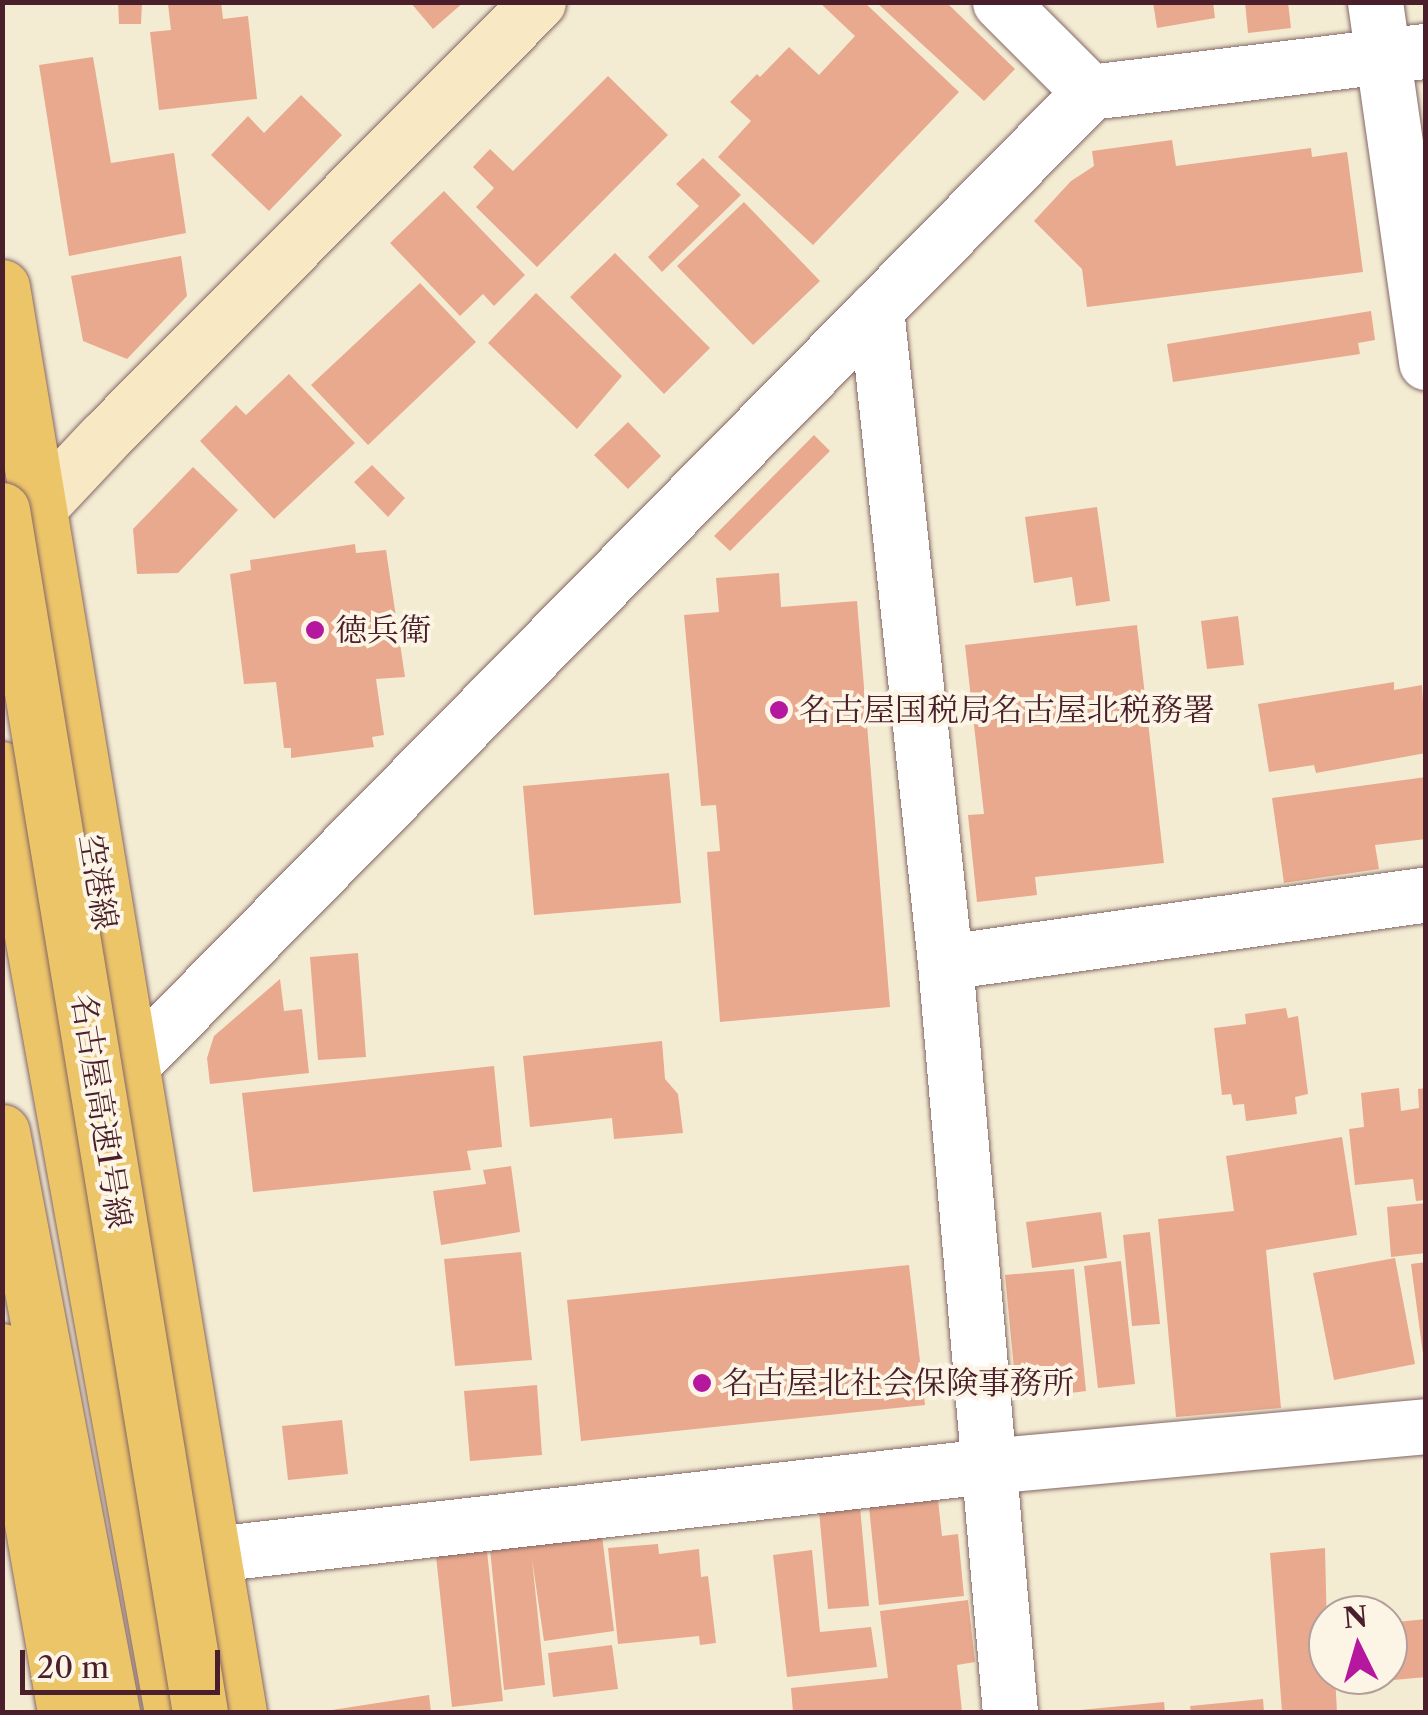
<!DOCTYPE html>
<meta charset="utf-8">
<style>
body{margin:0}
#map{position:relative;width:1428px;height:1715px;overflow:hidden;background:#f3ecd3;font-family:"Libre Caslon Text","Noto Serif JP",serif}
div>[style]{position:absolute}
.building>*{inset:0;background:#e9a98e}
.roads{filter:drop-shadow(0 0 2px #856766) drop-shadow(0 0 2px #856766)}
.street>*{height:55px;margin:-27.5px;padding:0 27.5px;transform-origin:27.5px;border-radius:27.5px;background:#fff}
.secondary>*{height:55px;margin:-27.5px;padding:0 27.5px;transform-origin:27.5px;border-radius:27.5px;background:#f8e8c3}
.highway>*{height:55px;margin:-27.5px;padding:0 27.5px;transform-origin:27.5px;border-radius:27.5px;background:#edc569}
.bridges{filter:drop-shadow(0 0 2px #856766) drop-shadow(0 0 2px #856766)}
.highway-bridge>*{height:55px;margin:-27.5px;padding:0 27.5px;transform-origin:27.5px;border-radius:27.5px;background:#edc569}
.dots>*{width:28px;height:28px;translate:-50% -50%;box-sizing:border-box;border:5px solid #fcf5e5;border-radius:50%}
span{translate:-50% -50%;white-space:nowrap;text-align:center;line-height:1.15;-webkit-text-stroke:8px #fcf5e5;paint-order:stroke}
.poi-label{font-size:32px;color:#4a1f2b}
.left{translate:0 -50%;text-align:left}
.street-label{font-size:32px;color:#4a1f2b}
.frame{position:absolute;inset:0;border:5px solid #4a1f2b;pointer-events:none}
.north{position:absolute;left:1308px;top:1595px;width:100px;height:100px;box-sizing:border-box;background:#fcf5e5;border:2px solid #b59f9b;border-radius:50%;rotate:355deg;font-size:28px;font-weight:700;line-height:40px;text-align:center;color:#4a1f2b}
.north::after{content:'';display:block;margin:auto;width:35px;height:45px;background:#b5179e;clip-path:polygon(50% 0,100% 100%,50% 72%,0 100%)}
.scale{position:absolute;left:20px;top:1650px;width:200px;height:45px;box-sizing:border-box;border:5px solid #4a1f2b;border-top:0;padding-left:12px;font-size:30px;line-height:35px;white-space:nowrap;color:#4a1f2b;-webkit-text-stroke:8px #fcf5e5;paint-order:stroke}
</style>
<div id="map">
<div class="building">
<div style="clip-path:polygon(118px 2px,142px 2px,141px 24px,119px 24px)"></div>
<div style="clip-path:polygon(221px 2px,223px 19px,248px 16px,257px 99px,159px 110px,150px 32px,171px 30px,168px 4px)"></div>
<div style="clip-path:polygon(410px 2px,464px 2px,433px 29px)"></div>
<div style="clip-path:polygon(819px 2px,864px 2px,959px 92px,813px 245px,718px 157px,751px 121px,730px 102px,757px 74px,760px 77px,789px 47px,819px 75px,855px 36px)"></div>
<div style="clip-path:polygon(876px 2px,946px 2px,1015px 69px,984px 101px)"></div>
<div style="clip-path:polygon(1153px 2px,1213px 2px,1215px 18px,1157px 28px)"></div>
<div style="clip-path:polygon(1245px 2px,1288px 2px,1291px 28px,1248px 33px)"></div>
<div style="clip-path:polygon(93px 57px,111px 163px,174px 153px,186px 233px,69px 256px,39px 65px)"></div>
<div style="clip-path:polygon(608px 76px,668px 135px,537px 267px,476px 207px,494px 188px,473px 167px,490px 149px,513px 171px)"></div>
<div style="clip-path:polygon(301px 95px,342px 135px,269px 211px,211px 155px,248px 116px,264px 133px)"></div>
<div style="clip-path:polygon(1172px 140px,1176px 166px,1311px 148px,1312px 157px,1347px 152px,1363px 272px,1087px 307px,1082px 269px,1034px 221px,1071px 181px,1094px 166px,1092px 151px)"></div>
<div style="clip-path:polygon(703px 158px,741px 195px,662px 272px,648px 257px,699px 206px,676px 184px)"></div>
<div style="clip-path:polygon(444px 191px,525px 275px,494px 306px,483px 294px,460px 316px,390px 243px)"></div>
<div style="clip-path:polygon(744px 202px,820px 281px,753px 345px,677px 266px)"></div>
<div style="clip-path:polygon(615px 253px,710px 348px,664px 394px,570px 297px)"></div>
<div style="clip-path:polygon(181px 256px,187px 296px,127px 359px,83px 341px,71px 276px)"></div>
<div style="clip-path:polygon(420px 283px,476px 342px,368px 445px,311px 385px)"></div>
<div style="clip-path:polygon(536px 293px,622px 376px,577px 429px,488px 343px)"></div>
<div style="clip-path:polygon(1371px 311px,1375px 340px,1358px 343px,1360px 354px,1173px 382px,1167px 344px)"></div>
<div style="clip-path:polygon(289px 374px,355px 443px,274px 519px,200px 441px,236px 405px,246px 415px)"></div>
<div style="clip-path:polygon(628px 422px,661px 456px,628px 489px,594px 455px)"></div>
<div style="clip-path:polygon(814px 435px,830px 451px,730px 551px,714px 536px)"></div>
<div style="clip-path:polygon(372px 465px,405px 498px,388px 517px,354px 482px)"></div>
<div style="clip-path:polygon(193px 467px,238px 510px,178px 573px,137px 574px,133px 529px)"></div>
<div style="clip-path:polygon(1097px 507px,1110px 601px,1076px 606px,1072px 577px,1034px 583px,1025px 517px)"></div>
<div style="clip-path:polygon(355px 544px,356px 553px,386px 550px,405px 677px,376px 679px,384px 735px,372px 737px,374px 747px,291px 758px,291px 748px,284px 748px,276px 682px,244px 684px,230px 574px,251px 570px,250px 560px)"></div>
<div style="clip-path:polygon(779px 573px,781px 607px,857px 601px,890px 1007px,720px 1022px,707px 852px,720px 851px,716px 805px,701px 806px,684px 615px,719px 612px,716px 578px)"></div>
<div style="clip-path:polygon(1238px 616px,1244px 665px,1207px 669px,1201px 621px)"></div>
<div style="clip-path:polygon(1137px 625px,1164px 863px,1035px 877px,1037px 895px,977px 902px,968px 815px,984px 814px,965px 645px)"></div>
<div style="clip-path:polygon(1394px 682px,1394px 690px,1422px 685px,1426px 753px,1316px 773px,1314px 765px,1269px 772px,1258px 704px)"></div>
<div style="clip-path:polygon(669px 773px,681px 903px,534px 915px,523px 786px)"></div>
<div style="clip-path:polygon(1426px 777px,1426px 839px,1375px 845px,1379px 869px,1284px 883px,1272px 798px)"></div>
<div style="clip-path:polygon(358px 953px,366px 1057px,318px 1060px,310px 957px)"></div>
<div style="clip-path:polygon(280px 979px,284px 1011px,302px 1009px,309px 1073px,210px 1084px,207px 1058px,214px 1036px)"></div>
<div style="clip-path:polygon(1286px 1008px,1288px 1018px,1298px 1016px,1308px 1094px,1295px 1097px,1297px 1114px,1246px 1121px,1244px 1104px,1233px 1105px,1231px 1094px,1222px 1095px,1214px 1028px,1246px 1024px,1245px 1014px)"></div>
<div style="clip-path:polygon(662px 1041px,665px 1079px,678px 1094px,683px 1133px,614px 1139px,612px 1118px,530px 1127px,523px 1056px)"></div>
<div style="clip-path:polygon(494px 1066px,502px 1147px,467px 1151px,471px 1170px,253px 1192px,242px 1093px)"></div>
<div style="clip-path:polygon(1399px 1088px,1401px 1111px,1419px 1108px,1418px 1089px,1426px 1088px,1426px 1200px,1416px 1201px,1413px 1179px,1355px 1185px,1349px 1129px,1364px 1127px,1361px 1093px)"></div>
<div style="clip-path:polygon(1342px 1137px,1357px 1235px,1266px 1250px,1281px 1408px,1176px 1417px,1158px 1219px,1234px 1211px,1226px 1156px)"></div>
<div style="clip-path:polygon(511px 1166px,520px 1232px,441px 1245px,433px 1191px,486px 1184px,483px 1170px)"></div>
<div style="clip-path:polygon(1426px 1203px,1426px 1253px,1391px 1257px,1387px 1207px)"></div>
<div style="clip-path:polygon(1101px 1212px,1107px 1258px,1032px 1268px,1026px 1222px)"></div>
<div style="clip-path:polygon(1150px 1232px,1160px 1324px,1132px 1326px,1123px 1235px)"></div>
<div style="clip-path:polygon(521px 1252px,532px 1360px,455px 1366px,444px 1259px)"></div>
<div style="clip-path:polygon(1395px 1258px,1415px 1364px,1334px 1380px,1313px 1273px)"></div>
<div style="clip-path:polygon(1121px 1261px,1135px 1384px,1098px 1388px,1084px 1266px)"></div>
<div style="clip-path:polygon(1426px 1262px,1426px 1354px,1423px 1354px,1411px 1264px)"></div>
<div style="clip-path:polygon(909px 1265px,925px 1405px,581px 1441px,567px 1300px)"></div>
<div style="clip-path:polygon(1074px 1269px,1086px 1391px,1055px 1395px,1054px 1385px,1016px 1390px,1005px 1275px)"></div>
<div style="clip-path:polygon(537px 1385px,542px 1455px,470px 1461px,464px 1391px)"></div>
<div style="clip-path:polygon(342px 1420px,348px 1474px,288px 1480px,282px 1426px)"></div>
<div style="clip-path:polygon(938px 1500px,942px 1536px,958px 1534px,964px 1596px,879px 1605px,869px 1507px)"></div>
<div style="clip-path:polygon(860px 1507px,869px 1606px,828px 1609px,819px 1511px)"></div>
<div style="clip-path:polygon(602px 1536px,614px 1631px,544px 1641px,532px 1559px,545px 1685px,504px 1690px,490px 1549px)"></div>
<div style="clip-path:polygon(658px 1544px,659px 1554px,699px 1549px,701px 1577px,708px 1576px,716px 1643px,700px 1645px,699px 1636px,618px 1644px,608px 1548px)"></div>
<div style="clip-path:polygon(1325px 1548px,1328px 1675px,1335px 1675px,1337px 1712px,1282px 1712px,1270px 1553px)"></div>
<div style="clip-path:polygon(812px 1550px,820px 1632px,871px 1627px,877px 1667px,787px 1677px,773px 1555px)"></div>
<div style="clip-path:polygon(487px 1551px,503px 1701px,452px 1707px,436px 1556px)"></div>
<div style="clip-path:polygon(968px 1600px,975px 1662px,957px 1665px,962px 1712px,793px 1712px,791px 1688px,888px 1678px,880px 1611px)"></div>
<div style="clip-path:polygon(1426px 1619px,1426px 1677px,1351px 1684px,1351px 1675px,1388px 1675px,1388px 1623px)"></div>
<div style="clip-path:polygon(612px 1645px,618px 1689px,553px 1697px,548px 1653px)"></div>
<div style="clip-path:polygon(429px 1695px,431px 1712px,332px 1712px,332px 1710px)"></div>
<div style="clip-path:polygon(1263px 1699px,1264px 1712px,1191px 1712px,1190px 1706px)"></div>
<div style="clip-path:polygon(1164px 1702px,1165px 1712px,1080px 1712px,1080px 1710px)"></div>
</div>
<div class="roads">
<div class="street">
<div style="left:1000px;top:2px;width:127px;rotate:45deg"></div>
<div style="left:1375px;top:2px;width:364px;rotate:81.9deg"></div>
<div style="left:876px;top:309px;width:657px;rotate:83.97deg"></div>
<div style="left:945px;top:962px;width:753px;rotate:85.05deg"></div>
<div style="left:945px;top:962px;width:486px;rotate:-8deg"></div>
<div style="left:129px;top:1067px;width:1369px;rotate:-45.41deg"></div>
<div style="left:1090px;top:92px;width:338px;rotate:-7deg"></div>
<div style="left:213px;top:1554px;width:779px;rotate:-6.49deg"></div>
<div style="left:987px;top:1466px;width:441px;rotate:-5.2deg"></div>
</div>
<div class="secondary">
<div style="left:10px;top:538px;width:137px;rotate:-46.8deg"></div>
<div style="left:104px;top:438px;width:615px;rotate:-45.13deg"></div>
</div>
<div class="highway">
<div style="left:2px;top:287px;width:1445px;rotate:80.56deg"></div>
<div style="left:2px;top:769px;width:958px;rotate:79.78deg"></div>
<div style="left:2px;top:1132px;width:590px;rotate:79.26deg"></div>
<div style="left:2px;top:1351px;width:366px;rotate:80.1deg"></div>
</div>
</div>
<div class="bridges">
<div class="highway-bridge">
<div style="left:2px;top:510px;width:1218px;rotate:80.65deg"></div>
</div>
</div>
<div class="dots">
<div style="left:315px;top:630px;background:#b5179e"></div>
<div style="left:779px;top:710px;background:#b5179e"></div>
<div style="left:702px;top:1383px;background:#b5179e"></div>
</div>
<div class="poi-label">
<span class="left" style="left:335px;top:630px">徳兵衛</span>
<span class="left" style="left:799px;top:710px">名古屋国税局名古屋北税務署</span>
<span class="left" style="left:722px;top:1383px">名古屋北社会保険事務所</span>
</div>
<div class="street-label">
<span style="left:98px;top:882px;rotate:81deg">空港線</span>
<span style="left:101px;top:1111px;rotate:81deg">名古屋高速1号線</span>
</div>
<div class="frame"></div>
<div class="north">N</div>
<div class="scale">20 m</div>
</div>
